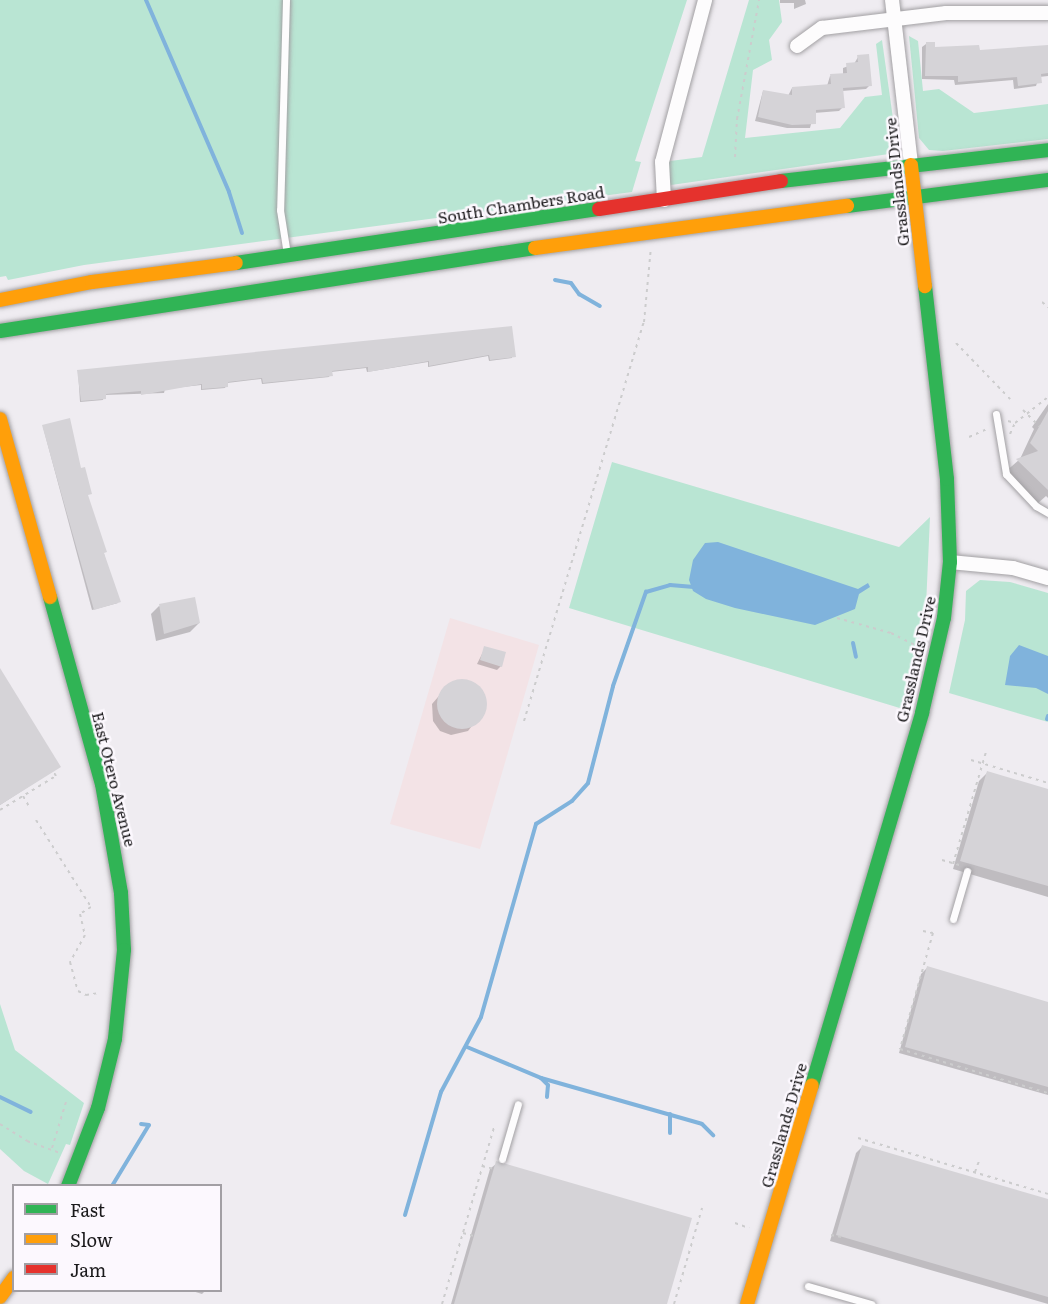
<!DOCTYPE html>
<style>
body{margin:0}
#map{position:relative;width:1048px;height:1304px;overflow:hidden;background:#efecf1;font-family:Literata,serif}
div>[style]{position:absolute}
.industrial>*{inset:0;background:#f3e3e6}
.green>*{inset:0;background:#b9e5d3}
.water>*{inset:0;background:#80b3dc}
.shadow>*{inset:0;background:#0003}
.stream>*{height:4px;margin:-2px;padding:0 2px;transform-origin:2px;border-radius:2px;background:#80b3dc}
.building>*{inset:0;background:#d5d3d7}
.round{border-radius:50%}
.path>*{height:2px;margin-top:-1px;transform-origin:0;background:repeating-linear-gradient(90deg,#cccccd 0 3px,transparent 0 7.5px)}
.roads{filter:drop-shadow(0 0 2px #a2a0a3) drop-shadow(0 0 2px #a2a0a3)}
.lane>*{height:7px;margin:-3.5px;padding:0 3.5px;transform-origin:3.5px;border-radius:3.5px;background:#fdfcfd}
.street>*{height:14px;margin:-7px;padding:0 7px;transform-origin:7px;border-radius:7px;background:#fdfcfd}
.fast>*{height:14px;margin:-7px;padding:0 7px;transform-origin:7px;border-radius:7px;background:#30b455}
.slow>*{height:14px;margin:-7px;padding:0 7px;transform-origin:7px;border-radius:7px;background:#ff9f0a}
.jam>*{height:14px;margin:-7px;padding:0 7px;transform-origin:7px;border-radius:7px;background:#e5322d}
span{translate:-50% -50%;white-space:nowrap;text-align:center;line-height:1.15;-webkit-text-stroke:5px #fcf8fe;paint-order:stroke}
.street-label{font-size:16px;color:#1b1a1c}
.legend{position:absolute;left:12px;top:1184px;width:210px;height:108px;box-sizing:border-box;background:#fcf8fe;border:2px solid #a29fa4;margin:0;padding:8px 10px;list-style:none;font-size:18px;color:#1b1a1c}
.legend li{display:flex;align-items:center;gap:12px;height:30px}
.legend b{width:30px;border:2px solid #a29fa4}
</style>
<div id="map">
<div class="industrial">
<div style="clip-path:polygon(450px 618px,539px 645px,480px 849px,390px 824px)"></div>
</div>
<div class="green">
<div style="clip-path:polygon(0 0,687px 0,635px 161px,641px 162px,632px 192px,84px 265px,8px 280px,6px 276px,0 277px)"></div>
<div style="clip-path:polygon(749px 0,779px 0,782px 22px,769px 40px,772px 60px,753px 70px,745px 138px,840px 128px,865px 97px,882px 95px,876px 44px,882px 40px,896px 140px,889px 154px,664px 186px,664px 165px,670px 161px,702px 157px)"></div>
<div style="clip-path:polygon(909px 36px,918px 41px,923px 91px,939px 89px,974px 113px,1048px 104px,1048px 139px,943px 151px,929px 150px,919px 138px)"></div>
<div style="clip-path:polygon(612px 462px,899px 547px,930px 517px,926px 606px,903px 709px,569px 608px)"></div>
<div style="clip-path:polygon(980px 580px,1010px 582px,1048px 593px,1048px 722px,949px 693px,965px 620px,966px 591px)"></div>
<div style="clip-path:polygon(0 1004px,15px 1050px,84px 1103px,70px 1145px,66px 1144px,48px 1184px,24px 1171px,0 1149px)"></div>
</div>
<div class="water">
<div style="clip-path:polygon(718px 542px,858px 589px,868px 583px,870px 587px,859px 594px,855px 609px,815px 625px,735px 608px,706px 599px,693px 591px,689px 580px,693px 560px,705px 543px)"></div>
<div style="clip-path:polygon(1019px 645px,1048px 656px,1048px 694px,1036px 688px,1005px 685px,1010px 656px)"></div>
</div>
<div class="shadow">
<div style="clip-path:polygon(780px 0,805px 0,806px 4px,794px 9px,794px 3px,780px 3px)"></div>
<div style="clip-path:polygon(926px 44px,934px 49px,978px 52px,1048px 47px,1048px 76px,1039px 77px,1036px 86px,1014px 89px,1013px 80px,955px 85px,954px 80px,922px 79px,922px 47px)"></div>
<div style="clip-path:polygon(858px 57px,870px 85px,866px 89px,842px 91px,843px 107px,839px 111px,814px 113px,810px 128px,787px 128px,755px 121px,763px 91px,788px 96px,792px 88px,827px 86px,830px 76px,843px 74px,843px 68px,854px 64px)"></div>
<div style="clip-path:polygon(511px 328px,512px 358px,489px 361px,488px 356px,428px 367px,428px 362px,367px 372px,366px 368px,331px 372px,329px 377px,262px 384px,261px 379px,227px 383px,225px 388px,201px 390px,201px 385px,165px 389px,164px 393px,104px 395px,103px 400px,80px 402px,78px 371px)"></div>
<div style="clip-path:polygon(1048px 404px,1048px 498px,1046px 496px,1037px 504px,1004px 473px,1020px 459px,1034px 429px,1032px 427px)"></div>
<div style="clip-path:polygon(43px 427px,80px 470px,118px 603px,92px 610px)"></div>
<div style="clip-path:polygon(159px 606px,199px 623px,190px 632px,156px 641px,151px 614px)"></div>
<div style="clip-path:polygon(485px 648px,501px 666px,497px 670px,477px 664px)"></div>
<div style="clip-path:polygon(0 671px,59px 767px,0 805px)"></div>
<div style="clip-path:polygon(468px 681px,482px 692px,485px 709px,468px 731px,451px 735px,440px 731px,433px 721px,432px 704px,450px 683px)"></div>
<div style="clip-path:polygon(987px 773px,1048px 791px,1048px 897px,953px 869px,979px 781px)"></div>
<div style="clip-path:polygon(927px 968px,1048px 1004px,1048px 1095px,899px 1053px,921px 974px)"></div>
<div style="clip-path:polygon(862px 1147px,1048px 1201px,1048px 1304px,830px 1241px,856px 1153px)"></div>
<div style="clip-path:polygon(497px 1163px,666px 1304px,451px 1304px,490px 1169px)"></div>
<div style="clip-path:polygon(189px 1290px,206px 1290px,202px 1294px)"></div>
</div>
<div class="stream">
<div style="left:146px;top:0;width:209px;rotate:66.6deg"></div>
<div style="left:229px;top:192px;width:43px;rotate:72.4deg"></div>
<div style="left:555px;top:280px;width:16px;rotate:11deg"></div>
<div style="left:571px;top:283px;width:14px;rotate:54deg"></div>
<div style="left:579px;top:294px;width:24px;rotate:30deg"></div>
<div style="left:853px;top:643px;width:14px;rotate:78deg"></div>
<div style="left:1047px;top:719px;width:3px;rotate:-72deg"></div>
<div style="left:467px;top:1047px;width:80px;rotate:22.7deg"></div>
<div style="left:541px;top:1078px;width:10px;rotate:45deg"></div>
<div style="left:548px;top:1085px;width:12px;rotate:95deg"></div>
<div style="left:541px;top:1078px;width:167px;rotate:15.9deg"></div>
<div style="left:702px;top:1124px;width:16px;rotate:45deg"></div>
<div style="left:0;top:1097px;width:34px;rotate:26deg"></div>
<div style="left:670px;top:1114px;width:19px;rotate:90deg"></div>
<div style="left:112px;top:1186px;width:71px;rotate:-58.8deg"></div>
<div style="left:149px;top:1125px;width:8px;rotate:-173deg"></div>
<div style="left:405px;top:1215px;width:128px;rotate:-73.7deg"></div>
<div style="left:441px;top:1092px;width:85px;rotate:-61.9deg"></div>
<div style="left:481px;top:1017px;width:201px;rotate:-74.1deg"></div>
<div style="left:536px;top:824px;width:43px;rotate:-32.6deg"></div>
<div style="left:572px;top:801px;width:24px;rotate:-48deg"></div>
<div style="left:588px;top:783px;width:100px;rotate:-75.5deg"></div>
<div style="left:613px;top:686px;width:100px;rotate:-70.7deg"></div>
<div style="left:646px;top:592px;width:25px;rotate:-16deg"></div>
<div style="left:670px;top:585px;width:24px;rotate:5deg"></div>
</div>
<div class="building">
<div style="clip-path:polygon(926px 42px,935px 42px,935px 47px,979px 45px,980px 50px,1048px 45px,1048px 73px,1041px 74px,1042px 83px,1018px 86px,1017px 77px,958px 82px,958px 76px,925px 76px)"></div>
<div style="clip-path:polygon(869px 54px,872px 86px,843px 88px,845px 108px,816px 110px,816px 124px,792px 125px,758px 117px,763px 90px,792px 95px,792px 87px,831px 84px,830px 74px,847px 73px,846px 63px,858px 62px,857px 55px)"></div>
<div style="clip-path:polygon(512px 326px,516px 357px,490px 360px,489px 355px,429px 366px,429px 361px,368px 372px,368px 367px,332px 371px,333px 376px,263px 383px,262px 378px,228px 382px,228px 387px,202px 389px,202px 384px,141px 395px,141px 391px,106px 394px,106px 399px,81px 401px,77px 370px)"></div>
<div style="clip-path:polygon(1048px 411px,1048px 490px,1016px 459px,1038px 451px,1030px 443px)"></div>
<div style="clip-path:polygon(70px 418px,81px 468px,85px 467px,92px 494px,88px 495px,107px 552px,104px 553px,121px 602px,94px 610px,42px 425px)"></div>
<div style="clip-path:polygon(195px 597px,200px 623px,164px 634px,159px 604px)"></div>
<div style="clip-path:polygon(484px 646px,506px 652px,502px 667px,480px 660px)"></div>
<div style="clip-path:polygon(0 668px,61px 767px,0 805px)"></div>
<div class="round" style="left:437px;top:679px;width:50px;height:50px"></div>
<div style="clip-path:polygon(987px 771px,1048px 789px,1048px 886px,960px 861px)"></div>
<div style="clip-path:polygon(927px 966px,1048px 1002px,1048px 1087px,905px 1047px)"></div>
<div style="clip-path:polygon(862px 1145px,1048px 1199px,1048px 1297px,836px 1235px)"></div>
<div style="clip-path:polygon(496px 1161px,692px 1218px,667px 1304px,454px 1304px)"></div>
</div>
<div class="path">
<div style="left:735px;top:157px;width:38px;rotate:-87deg"></div>
<div style="left:737px;top:119px;width:121px;rotate:-79.5deg"></div>
<div style="left:1042px;top:302px;width:8px;rotate:40deg"></div>
<div style="left:956px;top:343px;width:78px;rotate:46deg"></div>
<div style="left:1023px;top:410px;width:23px;rotate:45deg"></div>
<div style="left:1008px;top:421px;width:7px;rotate:16deg"></div>
<div style="left:1015px;top:423px;width:42px;rotate:-38.2deg"></div>
<div style="left:1010px;top:434px;width:12px;rotate:-66deg"></div>
<div style="left:969px;top:437px;width:20px;rotate:-24deg"></div>
<div style="left:837px;top:618px;width:56px;rotate:15.5deg"></div>
<div style="left:891px;top:633px;width:33px;rotate:27deg"></div>
<div style="left:524px;top:721px;width:417px;rotate:-73.3deg"></div>
<div style="left:644px;top:322px;width:75px;rotate:-84.7deg"></div>
<div style="left:971px;top:760px;width:80px;rotate:16.6deg"></div>
<div style="left:23px;top:796px;width:14px;rotate:60deg"></div>
<div style="left:0;top:810px;width:66px;rotate:-31.3deg"></div>
<div style="left:56px;top:776px;width:6px;rotate:-121deg"></div>
<div style="left:36px;top:820px;width:103px;rotate:57.7deg"></div>
<div style="left:91px;top:907px;width:13px;rotate:148deg"></div>
<div style="left:80px;top:914px;width:22px;rotate:77deg"></div>
<div style="left:85px;top:935px;width:31px;rotate:119deg"></div>
<div style="left:70px;top:962px;width:30px;rotate:75deg"></div>
<div style="left:78px;top:991px;width:9px;rotate:27deg"></div>
<div style="left:86px;top:995px;width:12px;rotate:-9deg"></div>
<div style="left:942px;top:860px;width:18px;rotate:16deg"></div>
<div style="left:953px;top:864px;width:117px;rotate:-73.6deg"></div>
<div style="left:923px;top:931px;width:10px;rotate:11deg"></div>
<div style="left:933px;top:933px;width:121px;rotate:105.9deg"></div>
<div style="left:900px;top:1049px;width:154px;rotate:16.6deg"></div>
<div style="left:0;top:1124px;width:32px;rotate:32deg"></div>
<div style="left:27px;top:1141px;width:37px;rotate:20deg"></div>
<div style="left:858px;top:1138px;width:198px;rotate:16.4deg"></div>
<div style="left:52px;top:1148px;width:48px;rotate:-73.1deg"></div>
<div style="left:482px;top:1166px;width:12px;rotate:14deg"></div>
<div style="left:975px;top:1172px;width:12px;rotate:-70deg"></div>
<div style="left:735px;top:1223px;width:15px;rotate:20deg"></div>
<div style="left:463px;top:1233px;width:11px;rotate:15deg"></div>
<div style="left:831px;top:1235px;width:11px;rotate:10deg"></div>
<div style="left:442px;top:1304px;width:184px;rotate:-73.6deg"></div>
<div style="left:674px;top:1304px;width:100px;rotate:-73.7deg"></div>
</div>
<div class="roads">
<div class="lane">
<div style="left:286px;top:0;width:210px;rotate:91.6deg"></div>
<div style="left:280px;top:210px;width:45px;rotate:81deg"></div>
<div style="left:996px;top:414px;width:61px;rotate:80.5deg"></div>
<div style="left:1006px;top:474px;width:44px;rotate:46.8deg"></div>
<div style="left:1036px;top:506px;width:14px;rotate:30deg"></div>
<div style="left:953px;top:919px;width:50px;rotate:-73.7deg"></div>
<div style="left:502px;top:1159px;width:57px;rotate:-73.8deg"></div>
<div style="left:808px;top:1286px;width:66px;rotate:15.9deg"></div>
</div>
<div class="street">
<div style="left:892px;top:0;width:166px;rotate:83.4deg"></div>
<div style="left:797px;top:46px;width:31px;rotate:-36deg"></div>
<div style="left:822px;top:28px;width:125px;rotate:-6.9deg"></div>
<div style="left:946px;top:13px;width:102px"></div>
<div style="left:664px;top:200px;width:38px;rotate:-93deg"></div>
<div style="left:662px;top:162px;width:168px;rotate:-75.1deg"></div>
<div style="left:950px;top:562px;width:63px;rotate:5.4deg"></div>
<div style="left:1013px;top:568px;width:36px;rotate:16deg"></div>
</div>
<div class="fast">
<div style="left:781px;top:181px;width:269px;rotate:-6.6deg"></div>
<div style="left:847px;top:206px;width:203px;rotate:-7.4deg"></div>
<div style="left:236px;top:263px;width:367px;rotate:-8.5deg"></div>
<div style="left:0;top:331px;width:541px;rotate:-8.82deg"></div>
<div style="left:50px;top:597px;width:194px;rotate:74.5deg"></div>
<div style="left:102px;top:784px;width:111px;rotate:80.1deg"></div>
<div style="left:121px;top:893px;width:57px;rotate:87deg"></div>
<div style="left:124px;top:950px;width:89px;rotate:95.8deg"></div>
<div style="left:115px;top:1039px;width:71px;rotate:103.8deg"></div>
<div style="left:98px;top:1108px;width:84px;rotate:111deg"></div>
<div style="left:812px;top:1085px;width:388px;rotate:-73.5deg"></div>
<div style="left:922px;top:713px;width:98px;rotate:-77deg"></div>
<div style="left:944px;top:618px;width:56px;rotate:-83.9deg"></div>
<div style="left:950px;top:562px;width:83px;rotate:-92.1deg"></div>
<div style="left:947px;top:479px;width:194px;rotate:-96.5deg"></div>
</div>
<div class="slow">
<div style="left:911px;top:165px;width:122px;rotate:83.4deg"></div>
<div style="left:535px;top:248px;width:315px;rotate:-7.7deg"></div>
<div style="left:0;top:300px;width:94px;rotate:-11.1deg"></div>
<div style="left:92px;top:282px;width:145px;rotate:-7.5deg"></div>
<div style="left:0;top:419px;width:185px;rotate:74.3deg"></div>
<div style="left:0;top:1297px;width:24px;rotate:-54deg"></div>
<div style="left:747px;top:1304px;width:228px;rotate:-73.5deg"></div>
</div>
<div class="jam">
<div style="left:599px;top:209px;width:184px;rotate:-8.7deg"></div>
</div>
</div>
<div class="street-label">
<span style="left:896px;top:182px;rotate:-96deg">Grasslands Drive</span>
<span style="left:521px;top:204px;rotate:-9deg">South Chambers Road</span>
<span style="left:915px;top:659px;rotate:-77deg">Grasslands Drive</span>
<span style="left:115px;top:779px;rotate:76deg">East Otero Avenue</span>
<span style="left:783px;top:1125px;rotate:-74deg">Grasslands Drive</span>
</div>
<ul class="legend">
<li><b style="height:8px;background:#30b455"></b>Fast</li>
<li><b style="height:8px;background:#ff9f0a"></b>Slow</li>
<li><b style="height:8px;background:#e5322d"></b>Jam</li>
</ul>
</div>
